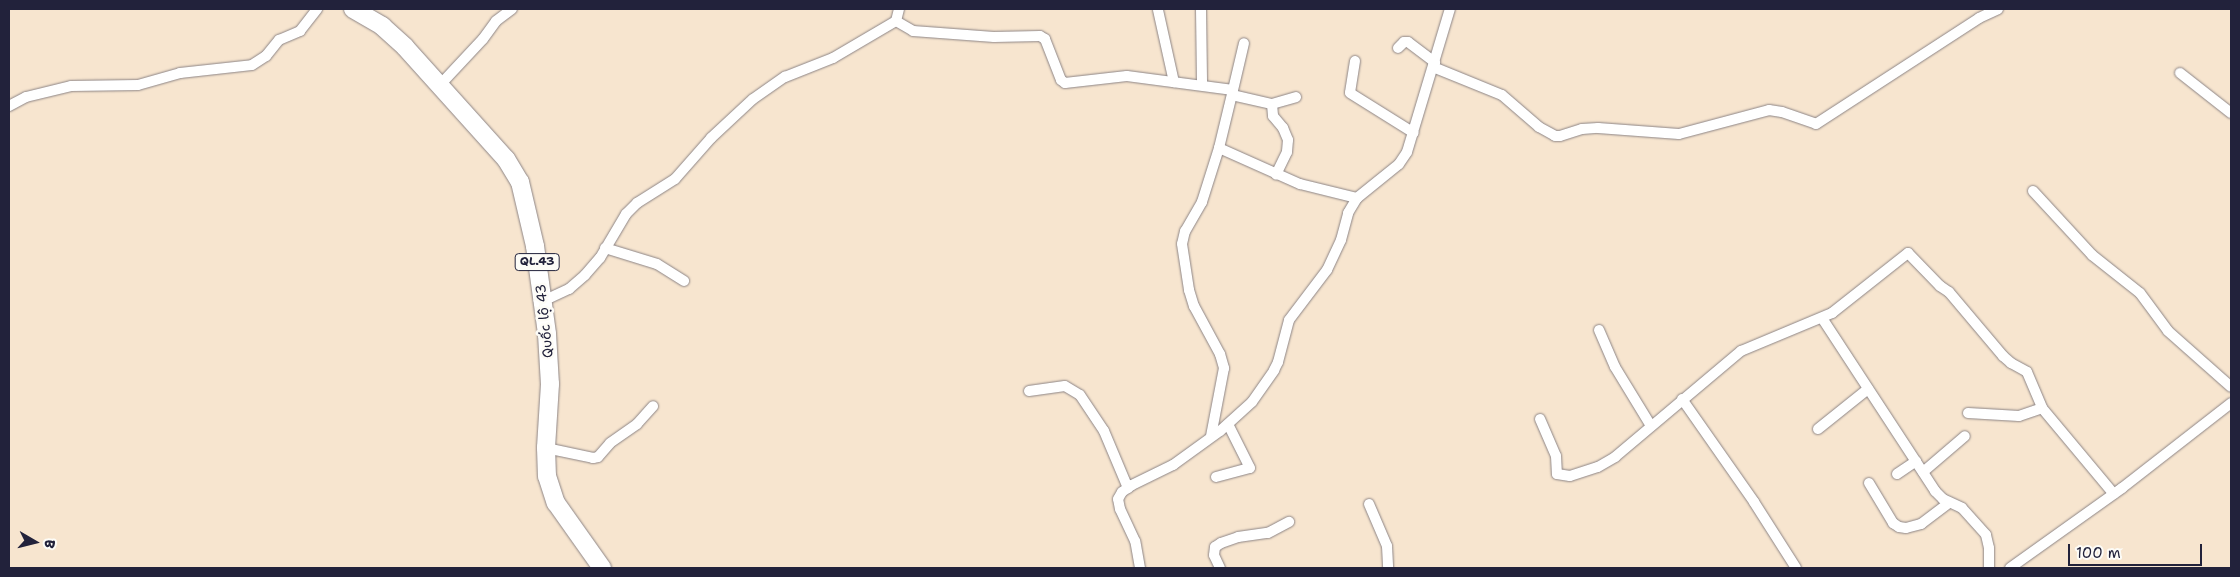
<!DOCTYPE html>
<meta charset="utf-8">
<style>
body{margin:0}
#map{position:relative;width:2240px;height:577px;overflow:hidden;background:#f7e5cf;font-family:"Shantell Sans",sans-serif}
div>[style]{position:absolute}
.roads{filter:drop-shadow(0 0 1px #8c8485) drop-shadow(0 0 1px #8c8485)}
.minor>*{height:10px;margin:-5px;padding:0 5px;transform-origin:5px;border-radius:5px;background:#fff}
.trunk>*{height:18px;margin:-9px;padding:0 9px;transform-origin:9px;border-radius:9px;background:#fff}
span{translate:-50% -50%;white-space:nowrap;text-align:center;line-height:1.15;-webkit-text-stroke:5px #fdfcf7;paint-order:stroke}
.shield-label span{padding:1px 4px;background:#fdfcf7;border:1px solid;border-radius:4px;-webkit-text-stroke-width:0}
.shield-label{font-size:12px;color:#22223b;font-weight:700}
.street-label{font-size:14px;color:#22223b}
.frame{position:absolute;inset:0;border:10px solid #22223b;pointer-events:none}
.north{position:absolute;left:10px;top:517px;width:50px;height:50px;-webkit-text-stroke:4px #fdfcf7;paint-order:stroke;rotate:98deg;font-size:14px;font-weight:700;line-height:20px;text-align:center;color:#22223b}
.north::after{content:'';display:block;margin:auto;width:18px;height:22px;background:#22223b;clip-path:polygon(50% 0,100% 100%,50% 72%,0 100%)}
.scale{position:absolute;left:2068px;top:544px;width:134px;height:22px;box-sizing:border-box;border:2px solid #22223b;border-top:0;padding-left:6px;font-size:15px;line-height:18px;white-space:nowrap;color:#22223b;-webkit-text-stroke:4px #fdfcf7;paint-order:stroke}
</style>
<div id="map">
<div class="roads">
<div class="minor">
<div style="left:899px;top:9px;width:12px;rotate:104deg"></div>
<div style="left:896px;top:21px;width:20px;rotate:30deg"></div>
<div style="left:913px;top:31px;width:81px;rotate:4.2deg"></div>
<div style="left:994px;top:37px;width:46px;rotate:-1.2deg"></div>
<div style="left:1040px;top:36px;width:6px;rotate:31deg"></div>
<div style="left:1045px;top:39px;width:44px;rotate:68.7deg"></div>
<div style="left:1061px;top:80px;width:5px;rotate:37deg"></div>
<div style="left:1065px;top:83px;width:62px;rotate:-6.4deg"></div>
<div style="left:1127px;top:76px;width:107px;rotate:7.5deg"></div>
<div style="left:1233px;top:90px;width:60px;rotate:103.6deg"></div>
<div style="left:1219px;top:148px;width:57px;rotate:107.5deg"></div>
<div style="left:1202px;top:202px;width:34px;rotate:120deg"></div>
<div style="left:1185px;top:231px;width:13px;rotate:103deg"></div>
<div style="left:1182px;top:244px;width:47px;rotate:81.3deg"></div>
<div style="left:1189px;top:290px;width:17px;rotate:73deg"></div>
<div style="left:1194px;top:306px;width:55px;rotate:61.6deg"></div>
<div style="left:1220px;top:354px;width:15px;rotate:74deg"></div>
<div style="left:1224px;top:368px;width:69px;rotate:100.8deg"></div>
<div style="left:1201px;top:9px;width:76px;rotate:89.2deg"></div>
<div style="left:1158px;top:10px;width:74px;rotate:77.5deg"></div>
<div style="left:1398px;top:48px;width:8px;rotate:-45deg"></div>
<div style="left:1404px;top:42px;width:4px"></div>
<div style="left:1408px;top:42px;width:34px;rotate:37deg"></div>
<div style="left:1355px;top:61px;width:32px;rotate:99deg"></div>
<div style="left:1350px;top:93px;width:75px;rotate:32deg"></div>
<div style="left:1433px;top:67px;width:74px;rotate:22.1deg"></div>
<div style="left:1502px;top:95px;width:49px;rotate:40.9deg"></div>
<div style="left:1539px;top:127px;width:18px;rotate:29deg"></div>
<div style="left:1555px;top:136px;width:5px"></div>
<div style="left:1560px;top:136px;width:23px;rotate:-18deg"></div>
<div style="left:1582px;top:129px;width:16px;rotate:-4deg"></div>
<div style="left:1598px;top:128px;width:81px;rotate:4.2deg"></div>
<div style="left:1679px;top:134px;width:93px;rotate:-14.9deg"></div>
<div style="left:1769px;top:110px;width:13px;rotate:9deg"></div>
<div style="left:1782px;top:112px;width:36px;rotate:19deg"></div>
<div style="left:1816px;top:124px;width:194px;rotate:-33deg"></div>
<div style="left:1979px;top:18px;width:21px;rotate:-25deg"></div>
<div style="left:2180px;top:73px;width:65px;rotate:38.1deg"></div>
<div style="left:439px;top:86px;width:64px;rotate:-46.9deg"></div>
<div style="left:483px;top:39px;width:22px;rotate:-54deg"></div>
<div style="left:496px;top:21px;width:20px;rotate:-37deg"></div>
<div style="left:1233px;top:90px;width:48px;rotate:-76.8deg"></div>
<div style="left:1232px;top:95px;width:41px;rotate:12.7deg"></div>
<div style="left:1272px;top:104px;width:25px;rotate:-16deg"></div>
<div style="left:1272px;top:104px;width:12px;rotate:85deg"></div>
<div style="left:1273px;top:116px;width:16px;rotate:50deg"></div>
<div style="left:1283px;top:128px;width:13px;rotate:67deg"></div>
<div style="left:1288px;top:140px;width:12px;rotate:95deg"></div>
<div style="left:1287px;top:152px;width:25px;rotate:116deg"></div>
<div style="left:9px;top:106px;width:19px;rotate:-28deg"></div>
<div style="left:26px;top:97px;width:46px;rotate:-13.7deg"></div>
<div style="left:71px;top:86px;width:67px;rotate:-0.9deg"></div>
<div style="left:138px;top:85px;width:44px;rotate:-15.9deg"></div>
<div style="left:180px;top:73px;width:72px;rotate:-6.3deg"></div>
<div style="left:252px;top:65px;width:17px;rotate:-33deg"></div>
<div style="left:266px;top:56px;width:21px;rotate:-51deg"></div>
<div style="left:279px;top:40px;width:23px;rotate:-23deg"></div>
<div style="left:300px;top:31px;width:28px;rotate:-52deg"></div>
<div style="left:1219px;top:148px;width:89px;rotate:24deg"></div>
<div style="left:1300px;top:184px;width:59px;rotate:13.8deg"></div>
<div style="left:2033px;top:191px;width:87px;rotate:47.3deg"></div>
<div style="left:2092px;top:255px;width:61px;rotate:38.4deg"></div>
<div style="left:2140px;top:293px;width:47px;rotate:53.6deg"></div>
<div style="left:2168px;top:331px;width:84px;rotate:41.6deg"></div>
<div style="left:605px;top:248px;width:54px;rotate:17.1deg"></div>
<div style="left:657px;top:264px;width:32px;rotate:32deg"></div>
<div style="left:543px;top:301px;width:29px;rotate:-25deg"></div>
<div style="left:569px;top:289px;width:21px;rotate:-41deg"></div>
<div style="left:585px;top:275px;width:23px;rotate:-49deg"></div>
<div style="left:600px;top:258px;width:51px;rotate:-59.4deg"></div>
<div style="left:626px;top:214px;width:16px;rotate:-45deg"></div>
<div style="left:637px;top:203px;width:45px;rotate:-32.3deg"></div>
<div style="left:675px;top:179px;width:55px;rotate:-48.7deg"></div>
<div style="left:711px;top:138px;width:57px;rotate:-42.9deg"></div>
<div style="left:753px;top:99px;width:39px;rotate:-35deg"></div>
<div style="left:785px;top:77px;width:52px;rotate:-21.6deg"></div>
<div style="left:833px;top:58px;width:73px;rotate:-30.4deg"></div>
<div style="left:1822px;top:318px;width:207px;rotate:56.8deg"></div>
<div style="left:1935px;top:491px;width:11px;rotate:45deg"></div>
<div style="left:1943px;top:499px;width:21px;rotate:25deg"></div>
<div style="left:1962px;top:508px;width:36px;rotate:48deg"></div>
<div style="left:1986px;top:535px;width:13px;rotate:77deg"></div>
<div style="left:1989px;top:548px;width:20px;rotate:90deg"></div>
<div style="left:1599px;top:330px;width:40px;rotate:66.6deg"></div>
<div style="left:1615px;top:367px;width:69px;rotate:58.6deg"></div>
<div style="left:1029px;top:391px;width:36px;rotate:-8deg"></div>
<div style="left:1065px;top:386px;width:17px;rotate:31deg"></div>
<div style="left:1080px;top:395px;width:43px;rotate:56.3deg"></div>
<div style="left:1104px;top:431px;width:62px;rotate:67.2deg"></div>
<div style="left:1682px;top:399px;width:126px;rotate:55deg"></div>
<div style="left:1754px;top:502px;width:78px;rotate:57.5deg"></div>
<div style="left:1968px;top:413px;width:51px;rotate:3.4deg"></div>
<div style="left:2019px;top:416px;width:24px;rotate:-19deg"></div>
<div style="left:1540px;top:419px;width:40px;rotate:66.6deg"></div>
<div style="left:1556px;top:456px;width:18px;rotate:87deg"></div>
<div style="left:1557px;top:474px;width:13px;rotate:9deg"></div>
<div style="left:1570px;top:476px;width:29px;rotate:-18deg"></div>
<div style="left:1598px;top:467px;width:20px;rotate:-30deg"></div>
<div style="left:1615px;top:457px;width:165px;rotate:-40.1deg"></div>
<div style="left:1741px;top:351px;width:99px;rotate:-22.7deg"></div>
<div style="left:1832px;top:313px;width:97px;rotate:-38.3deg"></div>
<div style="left:1908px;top:253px;width:46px;rotate:45.9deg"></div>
<div style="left:1940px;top:286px;width:11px;rotate:34deg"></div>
<div style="left:1949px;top:292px;width:84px;rotate:49.8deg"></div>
<div style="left:2003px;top:356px;width:11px;rotate:41deg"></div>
<div style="left:2011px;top:363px;width:18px;rotate:29deg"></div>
<div style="left:2027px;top:372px;width:39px;rotate:67deg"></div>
<div style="left:2042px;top:408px;width:112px;rotate:50.1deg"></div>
<div style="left:1818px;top:429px;width:64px;rotate:-38.7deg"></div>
<div style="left:546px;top:448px;width:48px;rotate:12deg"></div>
<div style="left:593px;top:458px;width:5px;rotate:-11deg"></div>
<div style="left:598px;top:457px;width:18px;rotate:-49deg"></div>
<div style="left:610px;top:443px;width:33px;rotate:-35deg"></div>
<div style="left:637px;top:424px;width:24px;rotate:-48deg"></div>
<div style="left:1923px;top:472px;width:55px;rotate:-40.6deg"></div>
<div style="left:1897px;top:474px;width:23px;rotate:-34deg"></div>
<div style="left:1216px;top:477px;width:35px;rotate:-15deg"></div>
<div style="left:1250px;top:468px;width:49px;rotate:-116.6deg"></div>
<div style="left:1869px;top:483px;width:47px;rotate:59deg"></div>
<div style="left:1893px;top:523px;width:7px;rotate:34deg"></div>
<div style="left:1899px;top:527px;width:7px;rotate:8deg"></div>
<div style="left:1906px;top:528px;width:16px;rotate:-15deg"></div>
<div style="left:1921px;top:524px;width:36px;rotate:-37deg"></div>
<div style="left:1369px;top:504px;width:46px;rotate:66.8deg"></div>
<div style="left:1387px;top:546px;width:22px;rotate:87deg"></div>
<div style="left:1140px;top:568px;width:27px;rotate:-100deg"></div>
<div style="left:1135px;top:541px;width:35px;rotate:-115deg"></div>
<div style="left:1120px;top:509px;width:10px;rotate:-101deg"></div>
<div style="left:1118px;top:499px;width:8px;rotate:-60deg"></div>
<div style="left:1122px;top:492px;width:12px;rotate:-35deg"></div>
<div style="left:1132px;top:485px;width:46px;rotate:-26deg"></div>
<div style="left:1173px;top:465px;width:58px;rotate:-35.9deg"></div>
<div style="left:1220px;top:431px;width:43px;rotate:-42.2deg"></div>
<div style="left:1252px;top:402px;width:39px;rotate:-55deg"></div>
<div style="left:1274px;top:370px;width:9px;rotate:-63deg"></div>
<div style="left:1278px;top:362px;width:43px;rotate:-75.3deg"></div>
<div style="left:1289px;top:320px;width:63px;rotate:-52.8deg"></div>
<div style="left:1327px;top:270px;width:33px;rotate:-65deg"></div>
<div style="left:1341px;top:240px;width:28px;rotate:-75deg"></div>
<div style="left:1348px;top:213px;width:17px;rotate:-59deg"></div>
<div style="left:1357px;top:198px;width:54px;rotate:-39deg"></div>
<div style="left:1399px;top:164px;width:14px;rotate:-56deg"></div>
<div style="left:1407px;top:152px;width:149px;rotate:-73.3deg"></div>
<div style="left:1220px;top:568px;width:14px;rotate:-115deg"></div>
<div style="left:1214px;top:555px;width:8px;rotate:-83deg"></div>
<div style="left:1215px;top:547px;width:7px;rotate:-34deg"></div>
<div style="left:1221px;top:543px;width:18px;rotate:-19deg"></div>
<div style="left:1238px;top:537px;width:30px;rotate:-8deg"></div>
<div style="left:1268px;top:533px;width:24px;rotate:-28deg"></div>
<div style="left:2010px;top:568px;width:138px;rotate:-35.5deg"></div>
<div style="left:2122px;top:488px;width:138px;rotate:-37.9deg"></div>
</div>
<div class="trunk">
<div style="left:353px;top:9px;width:34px;rotate:30deg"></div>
<div style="left:382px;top:26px;width:31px;rotate:42deg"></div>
<div style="left:405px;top:47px;width:151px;rotate:48deg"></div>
<div style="left:506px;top:159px;width:27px;rotate:59deg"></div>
<div style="left:520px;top:182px;width:66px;rotate:76.8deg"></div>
<div style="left:535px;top:246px;width:89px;rotate:82.2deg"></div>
<div style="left:547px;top:334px;width:50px;rotate:86.6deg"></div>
<div style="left:550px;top:384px;width:64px;rotate:93.6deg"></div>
<div style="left:546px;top:448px;width:28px;rotate:88deg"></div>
<div style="left:547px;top:476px;width:28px;rotate:72deg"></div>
<div style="left:556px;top:503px;width:80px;rotate:54.7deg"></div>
</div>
</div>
<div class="shield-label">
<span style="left:537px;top:262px">QL.43</span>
</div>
<div class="street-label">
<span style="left:544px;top:321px;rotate:-96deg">Quốc lộ 43</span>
</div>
<div class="frame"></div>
<div class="north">B</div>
<div class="scale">100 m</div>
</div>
